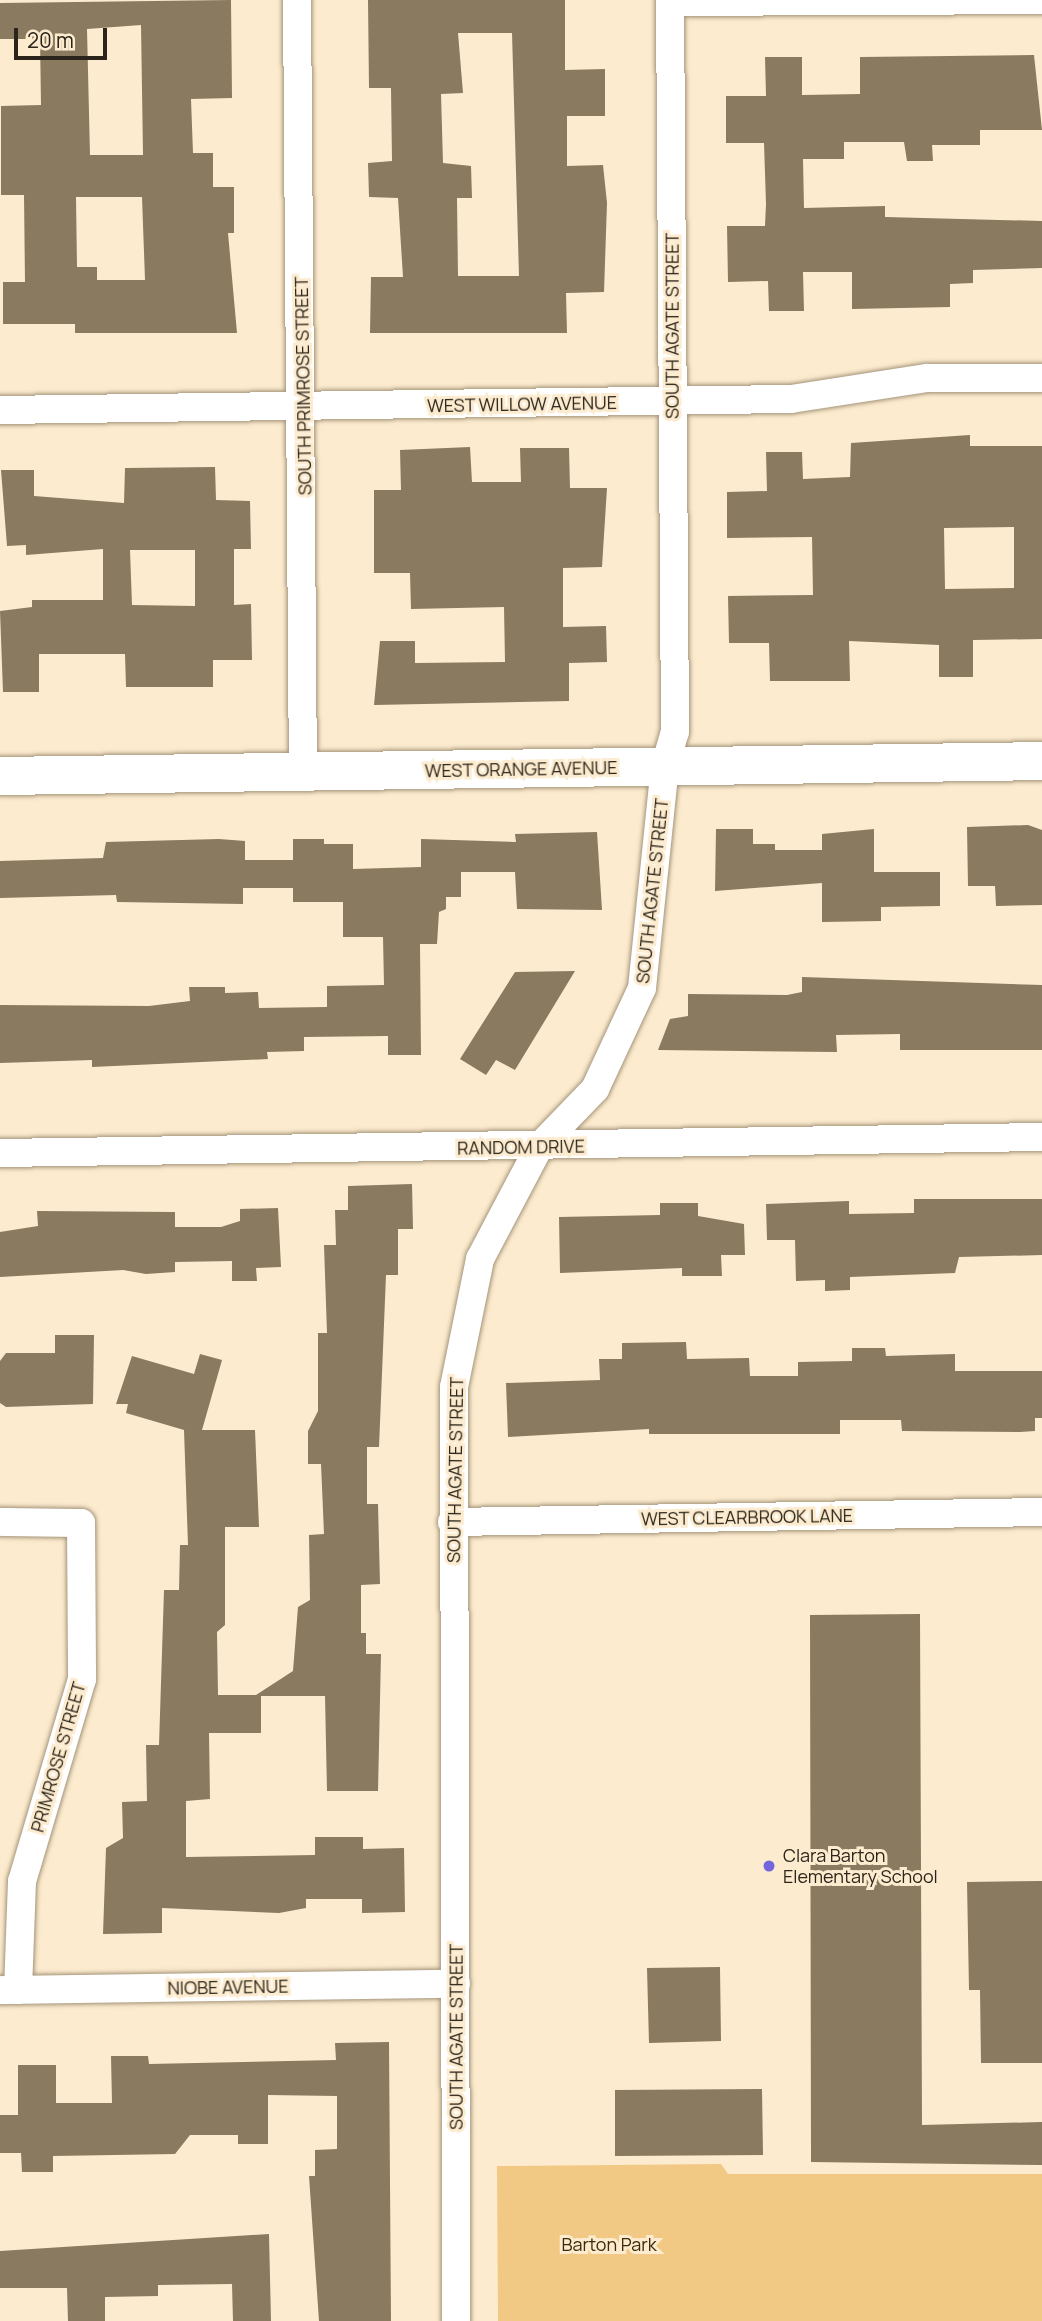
<!DOCTYPE html>
<style>
body{margin:0}
#map{position:relative;width:1042px;height:2321px;overflow:hidden;background:#fcebce;font-family:Manrope,sans-serif}
div>[style]{position:absolute}
.green>*{inset:0;background:#f1c984}
.building>*{inset:0;background:#897a60}
.roads{filter:drop-shadow(0 0 2px #a4947a) drop-shadow(0 0 2px #a4947a)}
.street>*{height:28px;margin:-14px;padding:0 14px;transform-origin:14px;border-radius:14px;background:#fff}
.secondary>*{height:38px;margin:-19px;padding:0 19px;transform-origin:19px;border-radius:19px;background:#fff}
.dots>*{width:19px;height:19px;translate:-50% -50%;box-sizing:border-box;border:4px solid #fcebce;border-radius:50%}
span{translate:-50% -50%;white-space:nowrap;text-align:center;line-height:1.15;-webkit-text-stroke:6px #fcebce;paint-order:stroke}
.street-label{font-size:18px;color:#2a241a}
.poi-label{font-size:18px;color:#2a241a}
.left{translate:0 -50%;text-align:left}
.park-label{font-size:18px;color:#3c2a08}
.scale{position:absolute;left:14px;top:28px;width:93px;height:32px;box-sizing:border-box;border:4px solid #2a241a;border-top:0;padding-left:9px;font-size:21px;line-height:24px;white-space:nowrap;color:#2a241a;-webkit-text-stroke:5px #fcebce;paint-order:stroke}
</style>
<div id="map">
<div class="green">
<div style="clip-path:polygon(721px 2164px,728px 2174px,1042px 2174px,1042px 2321px,498px 2321px,497px 2166px)"></div>
</div>
<div class="building">
<div style="clip-path:polygon(evenodd,231px 0,232px 98px,191px 99px,193px 153px,213px 153px,213px 187px,234px 187px,234px 233px,228px 233px,237px 333px,75px 333px,75px 324px,3px 324px,3px 282px,25px 282px,24px 195px,1px 195px,1px 106px,41px 105px,40px 39px,0 39px,0 3px,231px 0,141px 25px,143px 155px,90px 155px,87px 29px,141px 25px,231px 0,76px 197px,142px 197px,145px 280px,97px 280px,97px 267px,77px 267px,76px 197px)"></div>
<div style="clip-path:polygon(evenodd,368px 0,565px 0,565px 70px,605px 69px,605px 116px,567px 116px,567px 166px,603px 165px,607px 203px,604px 292px,566px 293px,567px 333px,370px 333px,371px 277px,403px 277px,398px 198px,369px 197px,368px 163px,392px 161px,391px 88px,369px 88px,368px 0,458px 33px,512px 33px,519px 276px,458px 276px,457px 198px,472px 198px,471px 166px,443px 163px,441px 94px,463px 93px,458px 33px)"></div>
<div style="clip-path:polygon(1034px 55px,1042px 130px,980px 130px,980px 145px,932px 145px,933px 161px,907px 161px,904px 142px,844px 142px,844px 159px,803px 159px,804px 208px,885px 206px,885px 217px,1042px 221px,1042px 268px,973px 270px,973px 283px,950px 284px,950px 307px,852px 309px,852px 272px,803px 272px,804px 311px,769px 311px,768px 281px,728px 282px,727px 226px,765px 226px,766px 204px,764px 143px,726px 143px,726px 96px,766px 96px,765px 57px,802px 57px,802px 95px,860px 94px,860px 57px)"></div>
<div style="clip-path:polygon(evenodd,970px 435px,970px 446px,1042px 446px,1042px 639px,973px 640px,973px 677px,939px 677px,939px 645px,849px 641px,850px 681px,770px 681px,769px 643px,729px 643px,728px 596px,813px 595px,812px 537px,727px 538px,727px 492px,767px 491px,766px 452px,802px 452px,803px 479px,850px 477px,851px 443px,970px 435px,1014px 527px,1014px 588px,945px 589px,944px 528px,1014px 527px)"></div>
<div style="clip-path:polygon(470px 447px,472px 482px,521px 482px,520px 448px,569px 448px,570px 488px,607px 488px,602px 567px,563px 568px,563px 627px,606px 626px,607px 662px,569px 663px,569px 701px,374px 705px,380px 641px,415px 641px,415px 663px,505px 662px,504px 607px,411px 609px,410px 573px,374px 573px,374px 490px,401px 490px,400px 450px)"></div>
<div style="clip-path:polygon(evenodd,215px 467px,216px 500px,250px 501px,251px 549px,234px 549px,234px 605px,251px 604px,252px 660px,213px 660px,213px 687px,126px 687px,125px 654px,39px 654px,39px 692px,3px 692px,0 611px,32px 607px,32px 600px,103px 600px,103px 549px,26px 555px,26px 545px,7px 546px,1px 470px,34px 470px,34px 496px,124px 503px,125px 468px,215px 467px,130px 550px,195px 550px,195px 606px,132px 605px,130px 550px)"></div>
<div style="clip-path:polygon(1028px 825px,1042px 830px,1042px 905px,996px 906px,995px 886px,968px 886px,967px 827px)"></div>
<div style="clip-path:polygon(716px 829px,753px 829px,753px 844px,775px 844px,775px 850px,822px 850px,822px 834px,874px 829px,874px 872px,940px 872px,940px 906px,881px 907px,881px 921px,822px 922px,822px 883px,715px 891px)"></div>
<div style="clip-path:polygon(597px 832px,602px 910px,517px 909px,515px 872px,461px 872px,461px 897px,446px 897px,446px 909px,439px 912px,437px 944px,420px 944px,421px 1055px,388px 1055px,388px 1036px,304px 1037px,304px 1051px,267px 1052px,268px 1059px,92px 1067px,92px 1060px,0 1063px,0 1005px,149px 1006px,190px 1001px,189px 987px,225px 987px,225px 993px,258px 992px,259px 1008px,327px 1007px,327px 986px,384px 985px,383px 937px,343px 937px,343px 902px,293px 902px,293px 888px,243px 888px,243px 904px,117px 902px,116px 895px,0 898px,0 861px,103px 858px,106px 842px,219px 839px,245px 841px,245px 860px,293px 860px,293px 839px,324px 839px,324px 844px,353px 844px,353px 869px,421px 867px,421px 839px,516px 842px,515px 834px)"></div>
<div style="clip-path:polygon(575px 971px,515px 1070px,496px 1060px,486px 1075px,460px 1059px,515px 972px)"></div>
<div style="clip-path:polygon(802px 977px,1042px 985px,1042px 1050px,900px 1050px,900px 1034px,836px 1035px,837px 1052px,658px 1050px,670px 1019px,688px 1016px,688px 994px,787px 995px,802px 992px)"></div>
<div style="clip-path:polygon(412px 1184px,413px 1229px,398px 1229px,398px 1275px,386px 1275px,379px 1447px,367px 1447px,367px 1504px,378px 1504px,380px 1584px,361px 1585px,361px 1633px,366px 1633px,366px 1654px,381px 1654px,378px 1791px,327px 1791px,325px 1696px,261px 1696px,261px 1733px,209px 1733px,210px 1799px,186px 1801px,186px 1857px,315px 1855px,315px 1837px,363px 1837px,363px 1849px,404px 1848px,405px 1912px,362px 1913px,362px 1899px,306px 1899px,306px 1908px,279px 1913px,162px 1908px,162px 1933px,103px 1934px,106px 1848px,123px 1838px,122px 1802px,147px 1801px,146px 1745px,159px 1745px,164px 1590px,179px 1590px,180px 1545px,188px 1545px,184px 1430px,126px 1413px,128px 1404px,116px 1404px,132px 1356px,194px 1374px,200px 1354px,222px 1360px,202px 1430px,255px 1430px,259px 1527px,225px 1527px,225px 1625px,217px 1632px,218px 1695px,256px 1695px,293px 1671px,298px 1607px,310px 1600px,309px 1535px,324px 1534px,321px 1464px,308px 1464px,308px 1431px,318px 1411px,318px 1333px,327px 1333px,324px 1245px,336px 1245px,335px 1210px,348px 1210px,348px 1186px)"></div>
<div style="clip-path:polygon(914px 1199px,1042px 1199px,1042px 1255px,959px 1257px,955px 1273px,850px 1277px,850px 1290px,825px 1291px,825px 1280px,796px 1281px,795px 1240px,767px 1240px,766px 1204px,849px 1201px,849px 1214px,914px 1213px)"></div>
<div style="clip-path:polygon(660px 1203px,698px 1203px,698px 1216px,744px 1224px,745px 1255px,721px 1255px,722px 1276px,682px 1276px,682px 1268px,560px 1273px,559px 1217px,660px 1215px)"></div>
<div style="clip-path:polygon(278px 1208px,281px 1267px,256px 1268px,257px 1281px,232px 1281px,232px 1261px,175px 1262px,175px 1272px,146px 1274px,123px 1270px,0 1277px,0 1232px,38px 1226px,37px 1211px,175px 1212px,175px 1227px,221px 1227px,240px 1221px,240px 1209px)"></div>
<div style="clip-path:polygon(55px 1335px,94px 1335px,93px 1404px,6px 1407px,0 1403px,0 1361px,6px 1353px,55px 1353px)"></div>
<div style="clip-path:polygon(686px 1342px,687px 1359px,749px 1358px,750px 1376px,798px 1376px,798px 1362px,852px 1361px,852px 1348px,885px 1348px,886px 1356px,955px 1354px,955px 1371px,1042px 1371px,1042px 1418px,1035px 1418px,1035px 1431px,1020px 1432px,902px 1431px,901px 1420px,840px 1420px,840px 1434px,649px 1434px,649px 1429px,508px 1437px,506px 1383px,600px 1380px,599px 1359px,622px 1359px,622px 1343px)"></div>
<div style="clip-path:polygon(920px 1614px,922px 2125px,1042px 2122px,1042px 2165px,811px 2162px,810px 1615px)"></div>
<div style="clip-path:polygon(1042px 1881px,1042px 2063px,981px 2063px,980px 1990px,969px 1990px,967px 1882px)"></div>
<div style="clip-path:polygon(720px 1967px,721px 2041px,649px 2043px,647px 1968px)"></div>
<div style="clip-path:polygon(389px 2042px,391px 2321px,319px 2321px,309px 2176px,315px 2176px,315px 2150px,337px 2149px,337px 2096px,268px 2095px,268px 2144px,238px 2144px,238px 2135px,190px 2135px,175px 2154px,53px 2156px,53px 2172px,22px 2172px,21px 2153px,0 2153px,0 2115px,18px 2115px,18px 2065px,56px 2065px,56px 2103px,112px 2103px,111px 2056px,148px 2056px,149px 2064px,336px 2060px,335px 2043px)"></div>
<div style="clip-path:polygon(762px 2089px,763px 2155px,615px 2156px,615px 2090px)"></div>
<div style="clip-path:polygon(269px 2234px,271px 2321px,233px 2321px,232px 2284px,158px 2285px,158px 2296px,105px 2297px,105px 2321px,68px 2321px,67px 2288px,0 2288px,0 2251px)"></div>
</div>
<div class="roads">
<div class="street">
<div style="left:297px;top:0;width:773px;rotate:89.56deg"></div>
<div style="left:670px;top:2px;width:372px;rotate:-0.3deg"></div>
<div style="left:0;top:410px;width:791px;rotate:-0.8deg"></div>
<div style="left:791px;top:399px;width:138px;rotate:-8.8deg"></div>
<div style="left:927px;top:378px;width:115px"></div>
<div style="left:0;top:1153px;width:1042px;rotate:-0.88deg"></div>
<div style="left:0;top:1522px;width:81px;rotate:0.7deg"></div>
<div style="left:81px;top:1523px;width:156px;rotate:89.6deg"></div>
<div style="left:82px;top:1679px;width:211px;rotate:106.5deg"></div>
<div style="left:22px;top:1881px;width:109px;rotate:92.1deg"></div>
<div style="left:452px;top:1522px;width:590px;rotate:-0.97deg"></div>
<div style="left:1px;top:1990px;width:455px;rotate:-0.8deg"></div>
<div style="left:456px;top:2321px;width:934px;rotate:-90.12deg"></div>
<div style="left:454px;top:1387px;width:131px;rotate:-78.5deg"></div>
<div style="left:480px;top:1259px;width:127px;rotate:-62.2deg"></div>
<div style="left:539px;top:1147px;width:81px;rotate:-46deg"></div>
<div style="left:595px;top:1089px;width:111px;rotate:-65deg"></div>
<div style="left:642px;top:988px;width:223px;rotate:-84.1deg"></div>
<div style="left:665px;top:766px;width:35px;rotate:-74deg"></div>
<div style="left:675px;top:732px;width:732px;rotate:-90.39deg"></div>
</div>
<div class="secondary">
<div style="left:0;top:776px;width:1042px;rotate:-0.82deg"></div>
</div>
</div>
<div class="dots">
<div style="left:769px;top:1866px;background:#7465df"></div>
</div>
<div class="street-label">
<span style="left:672px;top:326px;rotate:-90deg">SOUTH AGATE STREET</span>
<span style="left:303px;top:386px;rotate:-91deg">SOUTH PRIMROSE STREET</span>
<span style="left:522px;top:404px;rotate:-1deg">WEST WILLOW AVENUE</span>
<span style="left:521px;top:769px;rotate:-1deg">WEST ORANGE AVENUE</span>
<span style="left:652px;top:891px;rotate:-84deg">SOUTH AGATE STREET</span>
<span style="left:521px;top:1147px;rotate:-1deg">RANDOM DRIVE</span>
<span style="left:455px;top:1470px;rotate:-89deg">SOUTH AGATE STREET</span>
<span style="left:747px;top:1517px;rotate:-1deg">WEST CLEARBROOK LANE</span>
<span style="left:58px;top:1757px;rotate:-74deg">PRIMROSE STREET</span>
<span style="left:228px;top:1987px;rotate:-1deg">NIOBE AVENUE</span>
<span style="left:456px;top:2037px;rotate:-90deg">SOUTH AGATE STREET</span>
</div>
<div class="poi-label">
<span class="left" style="left:783px;top:1866px">Clara Barton<br>Elementary School</span>
</div>
<div class="park-label">
<span style="left:609px;top:2244px">Barton Park</span>
</div>
<div class="scale">20 m</div>
</div>
